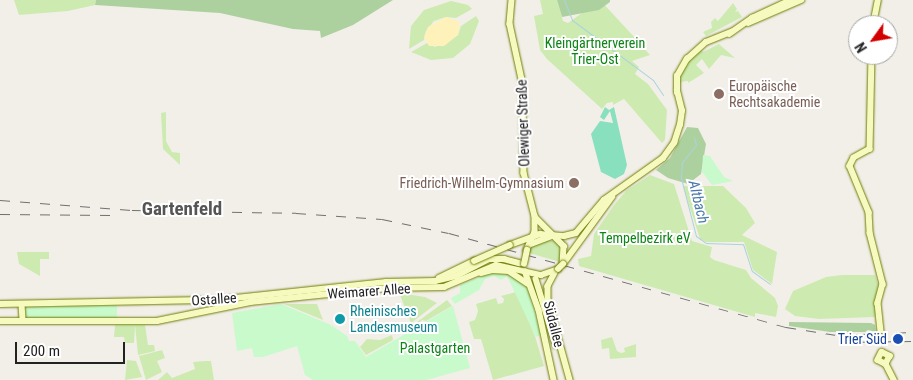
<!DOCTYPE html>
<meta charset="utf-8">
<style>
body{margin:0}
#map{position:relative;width:913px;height:380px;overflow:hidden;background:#f2efe9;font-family:"Roboto Condensed",sans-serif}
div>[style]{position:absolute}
.grass>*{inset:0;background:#cdebb0}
.forest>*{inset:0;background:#add19e}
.sand>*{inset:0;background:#fff1ba}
.park>*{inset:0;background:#c8facc}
.pitch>*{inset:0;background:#88e0be}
.stream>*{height:1px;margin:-0.5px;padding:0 0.5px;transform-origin:0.5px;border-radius:0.5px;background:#aad3df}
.secondary-tunnel>*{height:5.5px;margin-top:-2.75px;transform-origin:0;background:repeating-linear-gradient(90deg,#c8c6c1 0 5.5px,transparent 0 8.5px)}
.roads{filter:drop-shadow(0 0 1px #707d05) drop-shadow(0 0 1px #707d05)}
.secondary>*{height:5.5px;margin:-2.75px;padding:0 2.75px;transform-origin:2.75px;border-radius:2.75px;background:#f7fabf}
.rail>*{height:1px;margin-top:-0.5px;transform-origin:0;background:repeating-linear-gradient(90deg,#707070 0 10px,transparent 0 20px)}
.bridges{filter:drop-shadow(0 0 1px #707d05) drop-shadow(0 0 1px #707d05)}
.secondary-bridge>*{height:5.5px;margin:-2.75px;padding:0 2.75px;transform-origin:2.75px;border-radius:2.75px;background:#f7fabf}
.dots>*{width:14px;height:14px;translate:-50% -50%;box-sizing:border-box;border:2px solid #fff;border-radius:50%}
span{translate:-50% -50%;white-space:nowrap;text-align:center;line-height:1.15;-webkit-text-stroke:4px #fff;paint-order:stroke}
.park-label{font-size:14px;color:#0c8416}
.education-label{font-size:14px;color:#785e54}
.left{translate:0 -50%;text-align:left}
.right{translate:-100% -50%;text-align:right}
.street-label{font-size:14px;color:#222}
.culture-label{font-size:14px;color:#0d838f}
.transit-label{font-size:14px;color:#164399}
.water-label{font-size:15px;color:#4a7aab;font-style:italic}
.district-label{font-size:19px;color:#555;font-weight:700}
.north{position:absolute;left:848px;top:15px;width:50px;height:50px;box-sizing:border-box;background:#fff;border:1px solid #a7a7a7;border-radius:50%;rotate:238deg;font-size:14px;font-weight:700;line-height:20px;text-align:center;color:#222}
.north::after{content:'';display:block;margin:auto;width:18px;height:22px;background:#d40000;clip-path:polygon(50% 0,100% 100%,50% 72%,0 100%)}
.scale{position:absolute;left:15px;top:342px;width:110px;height:22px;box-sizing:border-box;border:2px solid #222;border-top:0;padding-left:6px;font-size:15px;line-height:18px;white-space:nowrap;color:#222;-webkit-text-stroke:4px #fff;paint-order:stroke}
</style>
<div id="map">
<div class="grass">
<div style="clip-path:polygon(14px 0,96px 0,95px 5px,68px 11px,19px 15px)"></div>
<div style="clip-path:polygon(540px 0,557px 0,563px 21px,568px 23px,600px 0,637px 40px,650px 55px,632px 61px,639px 67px,635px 74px,648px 84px,667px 110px,665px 140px,662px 143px,624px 99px,613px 105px,613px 102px,607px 103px,602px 109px,547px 59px,540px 50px,534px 16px,543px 14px)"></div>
<div style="clip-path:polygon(451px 1px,468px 5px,472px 9px,456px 18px,446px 17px,434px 21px,426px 31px,424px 40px,409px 49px,411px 26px,424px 10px)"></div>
<div style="clip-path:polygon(733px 3px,737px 9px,735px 12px,738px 11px,742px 17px,706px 36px,703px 32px,712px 28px,711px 22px,715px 18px,718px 21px)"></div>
<div style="clip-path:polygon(476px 16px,479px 21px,470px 44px,453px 58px,431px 60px,411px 52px,427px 43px,435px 47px,458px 35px,461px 26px)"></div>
<div style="clip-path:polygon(719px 44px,735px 58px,721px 55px,709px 69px,702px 59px,696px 65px,704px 73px,688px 83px,688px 81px,681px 82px,679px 86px,683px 67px,701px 49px,703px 52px)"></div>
<div style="clip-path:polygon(166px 112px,166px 141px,172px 152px,180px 153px,180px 165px,163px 149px,161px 113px)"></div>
<div style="clip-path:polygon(650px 175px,674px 184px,692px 241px,712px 247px,710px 257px,714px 260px,746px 270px,751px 278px,775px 298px,778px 306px,776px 317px,755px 313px,755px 317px,579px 266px,578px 259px,591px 256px,594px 234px,614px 205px,626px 191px)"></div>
<div style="clip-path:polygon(683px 186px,723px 186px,746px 208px,755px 223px,742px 235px,777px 252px,772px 284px,753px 270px,744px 242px,706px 242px,700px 239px)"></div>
<div style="clip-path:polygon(544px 240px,554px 241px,562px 246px,560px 262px,529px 253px,532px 247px)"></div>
<div style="clip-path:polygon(17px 252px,49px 252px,49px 259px,40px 259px,40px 276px,19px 264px)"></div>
<div style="clip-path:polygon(842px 275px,875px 275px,878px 285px,875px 317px,819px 319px,795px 316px,785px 309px,793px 291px,826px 277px)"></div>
<div style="clip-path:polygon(516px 292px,535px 336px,544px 366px,493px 380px,481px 339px,474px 339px,469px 322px,475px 320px,478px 311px,476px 304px,496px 298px,498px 304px,503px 303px,504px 299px,501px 296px)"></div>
<div style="clip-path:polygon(406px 294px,425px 297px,437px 303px,411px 323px,400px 295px)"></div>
<div style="clip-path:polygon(447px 300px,452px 306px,426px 321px,422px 320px,414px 329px,413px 325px)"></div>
<div style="clip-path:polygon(284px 304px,317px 304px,323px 320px)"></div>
<div style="clip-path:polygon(115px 325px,135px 325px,134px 343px,125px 343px,124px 337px,114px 337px)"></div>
<div style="clip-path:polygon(135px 325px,145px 325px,148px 345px,154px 345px,155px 351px,138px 355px)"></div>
<div style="clip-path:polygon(392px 335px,393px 340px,366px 355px,360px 347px,367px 339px,380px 340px)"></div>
<div style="clip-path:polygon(612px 337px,617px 351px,621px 353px,625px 352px,624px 348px,636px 344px,636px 357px,610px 359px,609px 348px,602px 349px,601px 340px)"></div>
<div style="clip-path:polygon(162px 350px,165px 358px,157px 361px,162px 372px,146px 380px,139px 356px)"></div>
<div style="clip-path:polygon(127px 360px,136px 361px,142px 377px,125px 380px)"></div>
<div style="clip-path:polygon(205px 361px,211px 361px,214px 380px,158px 380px,167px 372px,172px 378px,195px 369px,193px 362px)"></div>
</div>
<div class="forest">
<div style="clip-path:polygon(96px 0,393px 0,353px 25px,321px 38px,320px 31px,293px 29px,220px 13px,95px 5px)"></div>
<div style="clip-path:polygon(557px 0,610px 0,610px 2px,599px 10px,562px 17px)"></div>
<div style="clip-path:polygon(687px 127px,698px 128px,706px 144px,701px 174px,688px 184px,668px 178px,656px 170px,670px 158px)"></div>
<div style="clip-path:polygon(789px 322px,871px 323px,875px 325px,876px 332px,868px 330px,865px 332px,830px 332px,789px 326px)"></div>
</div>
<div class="sand">
<div style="clip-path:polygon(446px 17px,460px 22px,458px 35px,444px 46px,429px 46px,424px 37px,428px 27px)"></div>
</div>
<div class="park">
<div style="clip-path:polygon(703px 155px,710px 156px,724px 177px,733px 181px,712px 185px,702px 172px)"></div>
<div style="clip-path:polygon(501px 272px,514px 275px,529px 289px,541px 335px,536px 337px,507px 276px,501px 280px,494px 276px,485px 279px,479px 290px,455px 304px,451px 298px,460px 293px,460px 285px,489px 273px)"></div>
<div style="clip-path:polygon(117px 304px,117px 319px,24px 318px,24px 307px)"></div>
<div style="clip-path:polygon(281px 304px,331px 325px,347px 336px,349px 341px,355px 341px,366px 357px,453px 306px,470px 368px,426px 380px,313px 380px,305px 375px,297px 346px,263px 357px,254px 357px,252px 348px,237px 351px,232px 313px)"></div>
</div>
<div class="pitch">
<div style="clip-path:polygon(605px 107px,609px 110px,614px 107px,627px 165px,624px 174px,615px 179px,601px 172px,591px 134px,600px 121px,613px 123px,610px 111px,604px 120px,600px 117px)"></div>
</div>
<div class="stream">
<div style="left:564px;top:0;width:22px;rotate:68deg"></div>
<div style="left:572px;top:20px;width:101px;rotate:36.5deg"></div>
<div style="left:653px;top:80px;width:18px;rotate:56deg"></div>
<div style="left:694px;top:137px;width:8px;rotate:76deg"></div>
<div style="left:696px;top:145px;width:22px;rotate:129deg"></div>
<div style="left:682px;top:162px;width:16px;rotate:94deg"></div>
<div style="left:681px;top:178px;width:60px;rotate:75.5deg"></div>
<div style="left:696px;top:236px;width:12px;rotate:35deg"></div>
<div style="left:706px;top:243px;width:37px;rotate:2deg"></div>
<div style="left:743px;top:244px;width:28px;rotate:72deg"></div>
<div style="left:752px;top:271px;width:22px;rotate:36deg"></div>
</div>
<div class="secondary-tunnel">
<div style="left:881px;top:332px;width:14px;rotate:90deg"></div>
</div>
<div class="roads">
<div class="secondary">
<div style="left:512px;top:0;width:24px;rotate:95deg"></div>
<div style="left:510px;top:24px;width:61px;rotate:77.8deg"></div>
<div style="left:523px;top:84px;width:89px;rotate:89.4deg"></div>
<div style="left:524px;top:173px;width:44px;rotate:75.7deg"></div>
<div style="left:535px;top:216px;width:16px;rotate:90deg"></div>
<div style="left:535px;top:232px;width:20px;rotate:114deg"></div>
<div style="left:748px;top:23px;width:58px;rotate:-23.5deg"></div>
<div style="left:873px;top:25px;width:25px;rotate:-79deg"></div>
<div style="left:729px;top:34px;width:28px;rotate:-35deg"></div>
<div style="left:752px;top:18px;width:43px;rotate:-24.8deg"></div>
<div style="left:872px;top:55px;width:94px;rotate:91.2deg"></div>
<div style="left:870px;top:149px;width:18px;rotate:151deg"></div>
<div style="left:854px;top:158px;width:9px;rotate:117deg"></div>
<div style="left:850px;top:166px;width:50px;rotate:67.6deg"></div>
<div style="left:869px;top:212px;width:21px;rotate:87deg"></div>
<div style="left:870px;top:233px;width:53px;rotate:75.7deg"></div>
<div style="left:883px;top:284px;width:20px;rotate:105deg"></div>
<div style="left:878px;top:303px;width:29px;rotate:84deg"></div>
<div style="left:677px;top:93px;width:17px;rotate:-90deg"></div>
<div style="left:677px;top:76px;width:20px;rotate:-60deg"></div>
<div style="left:687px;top:59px;width:25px;rotate:-42deg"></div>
<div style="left:706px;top:42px;width:27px;rotate:-22deg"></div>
<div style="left:536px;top:218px;width:40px;rotate:45deg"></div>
<div style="left:564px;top:246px;width:18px;rotate:93deg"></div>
<div style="left:531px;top:244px;width:22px;rotate:-21deg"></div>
<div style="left:510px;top:245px;width:32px;rotate:-20deg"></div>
<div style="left:540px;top:234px;width:24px;rotate:5deg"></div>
<div style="left:564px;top:236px;width:12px;rotate:-14deg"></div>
<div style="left:576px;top:233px;width:43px;rotate:-49.7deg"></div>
<div style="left:604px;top:200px;width:72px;rotate:-35.4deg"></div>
<div style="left:663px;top:158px;width:19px;rotate:-54deg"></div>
<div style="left:674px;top:143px;width:19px;rotate:-72deg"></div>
<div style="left:680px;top:125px;width:14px;rotate:-82deg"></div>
<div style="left:682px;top:111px;width:21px;rotate:-104deg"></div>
<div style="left:563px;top:264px;width:83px;rotate:-53.8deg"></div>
<div style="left:525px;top:271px;width:41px;rotate:70.3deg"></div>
<div style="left:539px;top:310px;width:72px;rotate:77.9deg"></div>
<div style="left:481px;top:273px;width:11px;rotate:-15deg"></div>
<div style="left:492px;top:270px;width:17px;rotate:3deg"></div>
<div style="left:509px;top:271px;width:22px;rotate:34deg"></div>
<div style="left:555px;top:273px;width:15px;rotate:118deg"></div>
<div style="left:548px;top:286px;width:14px;rotate:90deg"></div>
<div style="left:548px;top:300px;width:83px;rotate:74.6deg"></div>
<div style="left:439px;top:278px;width:39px;rotate:-26deg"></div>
<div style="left:536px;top:279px;width:69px;rotate:73.1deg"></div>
<div style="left:0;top:304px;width:217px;rotate:-1.1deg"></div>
<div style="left:217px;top:300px;width:170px;rotate:-6.1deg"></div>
<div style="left:386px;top:282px;width:49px;rotate:-1.2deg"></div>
<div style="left:435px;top:281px;width:22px;rotate:-13deg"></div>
<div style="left:456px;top:276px;width:37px;rotate:-27deg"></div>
<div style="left:489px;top:259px;width:15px"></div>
<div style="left:504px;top:259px;width:16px;rotate:15deg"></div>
<div style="left:22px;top:305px;width:16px;rotate:86deg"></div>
<div style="left:0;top:321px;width:157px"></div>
<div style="left:157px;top:321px;width:95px;rotate:-11.5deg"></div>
<div style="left:250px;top:302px;width:138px;rotate:-5.8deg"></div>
<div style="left:387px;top:288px;width:57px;rotate:-1deg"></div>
<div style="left:444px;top:287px;width:56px;rotate:-22.9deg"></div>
<div style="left:496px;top:265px;width:46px;rotate:12.5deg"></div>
<div style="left:541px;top:275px;width:18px;rotate:-19deg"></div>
<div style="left:882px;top:352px;width:9px;rotate:117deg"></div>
<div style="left:878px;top:360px;width:9px;rotate:27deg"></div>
<div style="left:882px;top:352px;width:9px;rotate:27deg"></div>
<div style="left:890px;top:356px;width:9px;rotate:117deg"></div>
<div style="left:886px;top:364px;width:18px;rotate:63deg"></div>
</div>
</div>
<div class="rail">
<div style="left:0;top:200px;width:132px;rotate:4.3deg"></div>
<div style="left:132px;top:210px;width:164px;rotate:1deg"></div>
<div style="left:296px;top:213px;width:86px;rotate:4deg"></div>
<div style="left:382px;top:219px;width:68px;rotate:11.8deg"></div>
<div style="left:449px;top:233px;width:350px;rotate:15.6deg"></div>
<div style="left:786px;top:327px;width:51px;rotate:9.1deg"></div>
<div style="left:836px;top:335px;width:77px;rotate:-2.2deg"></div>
<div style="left:0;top:214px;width:111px;rotate:0.5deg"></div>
<div style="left:841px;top:342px;width:72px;rotate:-0.8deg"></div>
</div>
<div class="bridges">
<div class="secondary-bridge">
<div style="left:474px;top:261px;width:39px;rotate:-24deg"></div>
<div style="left:524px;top:264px;width:14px;rotate:-78deg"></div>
<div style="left:558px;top:269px;width:7px;rotate:-45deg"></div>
</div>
</div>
<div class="dots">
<div style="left:719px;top:94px;background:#8d6e63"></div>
<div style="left:574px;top:183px;background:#8d6e63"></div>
<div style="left:340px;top:319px;background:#0f9aa8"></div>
<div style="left:898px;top:339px;background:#1a4fb4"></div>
</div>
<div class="park-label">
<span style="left:595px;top:51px">Kleingärtnerverein<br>Trier-Ost</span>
<span style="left:645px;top:238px">Tempelbezirk eV</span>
<span style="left:435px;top:348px">Palastgarten</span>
</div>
<div class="education-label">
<span class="left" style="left:729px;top:94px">Europäische<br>Rechtsakademie</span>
<span class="right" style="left:564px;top:183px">Friedrich-Wilhelm-Gymnasium</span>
</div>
<div class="street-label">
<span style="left:523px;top:123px;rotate:-92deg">Olewiger Straße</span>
<span style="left:369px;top:291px;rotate:-4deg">Weimarer Allee</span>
<span style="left:214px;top:299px;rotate:-4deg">Ostallee</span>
<span style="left:554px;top:324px;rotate:76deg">Südallee</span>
</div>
<div class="culture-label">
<span class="left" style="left:350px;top:319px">Rheinisches<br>Landesmuseum</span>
</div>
<div class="transit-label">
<span class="right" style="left:887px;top:339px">Trier Süd</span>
</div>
<div class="water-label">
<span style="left:698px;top:202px;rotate:76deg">Altbach</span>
</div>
<div class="district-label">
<span style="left:182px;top:209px">Gartenfeld</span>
</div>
<div class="north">N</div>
<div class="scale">200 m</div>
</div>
